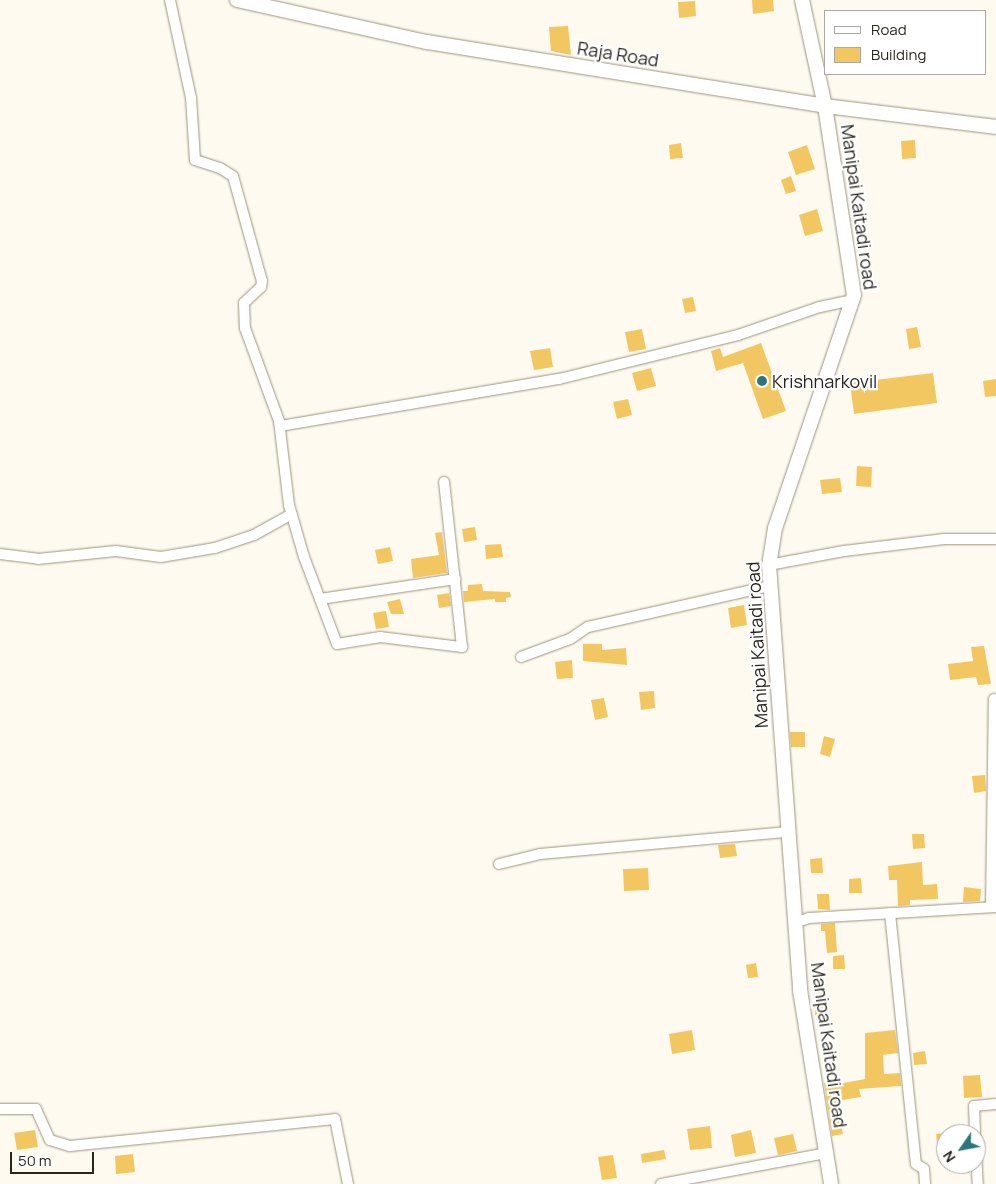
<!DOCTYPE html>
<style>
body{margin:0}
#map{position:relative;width:996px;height:1184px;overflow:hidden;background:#fefaf0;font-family:Manrope,sans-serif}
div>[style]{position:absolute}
.building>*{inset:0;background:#f2c761}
.roads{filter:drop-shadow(0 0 1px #9d937d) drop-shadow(0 0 1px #9d937d)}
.street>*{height:10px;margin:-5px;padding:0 5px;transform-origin:5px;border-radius:5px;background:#fff}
.secondary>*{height:14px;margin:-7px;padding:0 7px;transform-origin:7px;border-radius:7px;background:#fff}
.dots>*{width:14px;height:14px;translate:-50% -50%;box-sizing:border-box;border:2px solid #fff;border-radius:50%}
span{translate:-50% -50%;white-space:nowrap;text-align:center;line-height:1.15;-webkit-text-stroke:4.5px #fff;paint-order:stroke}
.street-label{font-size:18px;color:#2a261e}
.poi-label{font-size:18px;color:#2a261e}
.left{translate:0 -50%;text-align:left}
.legend{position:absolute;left:824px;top:10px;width:162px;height:65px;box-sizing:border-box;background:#fff;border:1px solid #aaa8a5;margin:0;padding:6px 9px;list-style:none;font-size:15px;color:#2a261e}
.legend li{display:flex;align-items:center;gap:10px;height:25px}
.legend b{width:25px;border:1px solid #aaa8a5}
.north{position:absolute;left:936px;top:1124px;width:50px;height:50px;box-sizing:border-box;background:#fff;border:1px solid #aaa8a5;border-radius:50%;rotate:237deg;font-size:14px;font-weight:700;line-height:20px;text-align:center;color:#2a261e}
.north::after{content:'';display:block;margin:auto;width:18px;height:22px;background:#2c767a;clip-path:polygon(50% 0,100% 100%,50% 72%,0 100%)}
.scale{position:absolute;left:10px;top:1152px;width:84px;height:22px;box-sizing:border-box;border:2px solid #2a261e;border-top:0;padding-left:6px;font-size:15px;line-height:18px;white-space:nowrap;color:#2a261e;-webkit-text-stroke:4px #fff;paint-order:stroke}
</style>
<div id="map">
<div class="building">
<div style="clip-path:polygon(752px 0,773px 0,774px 11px,753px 14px)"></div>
<div style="clip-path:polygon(695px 1px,696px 16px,679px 18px,678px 2px)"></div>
<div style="clip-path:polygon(568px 26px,571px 55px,551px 51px,549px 27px)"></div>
<div style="clip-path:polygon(915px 140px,916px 158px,902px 159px,901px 141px)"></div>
<div style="clip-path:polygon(681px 143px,683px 158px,670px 159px,669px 145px)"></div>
<div style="clip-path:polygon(807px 145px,815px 169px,796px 175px,788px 152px)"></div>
<div style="clip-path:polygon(791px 176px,796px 191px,786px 194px,781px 180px)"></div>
<div style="clip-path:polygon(817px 209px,823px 231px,805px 236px,799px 215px)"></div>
<div style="clip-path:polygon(693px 297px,696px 311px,685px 313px,682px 299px)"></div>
<div style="clip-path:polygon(917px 327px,921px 347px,909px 349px,906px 329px)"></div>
<div style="clip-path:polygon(642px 329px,646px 349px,629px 352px,625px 332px)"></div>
<div style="clip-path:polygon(761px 343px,786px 411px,763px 419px,743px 363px,716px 371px,711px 351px,720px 348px,723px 357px)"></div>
<div style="clip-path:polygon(550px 348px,553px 367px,534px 370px,530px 351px)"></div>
<div style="clip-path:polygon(651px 368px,656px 386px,637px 391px,632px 373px)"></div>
<div style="clip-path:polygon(933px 373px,937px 403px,854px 414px,850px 383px)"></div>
<div style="clip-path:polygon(996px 379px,996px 396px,985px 397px,983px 381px)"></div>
<div style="clip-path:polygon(628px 399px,632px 415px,617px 419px,613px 402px)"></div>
<div style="clip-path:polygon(857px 466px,872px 467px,871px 487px,856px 486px)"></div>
<div style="clip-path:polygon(840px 478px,842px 492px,822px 494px,820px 480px)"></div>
<div style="clip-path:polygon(475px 527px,477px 540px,464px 542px,462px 529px)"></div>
<div style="clip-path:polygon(442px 532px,447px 573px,413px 578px,411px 559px,439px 555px,435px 533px)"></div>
<div style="clip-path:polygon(501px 544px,503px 557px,486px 559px,485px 545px)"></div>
<div style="clip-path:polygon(390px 547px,393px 561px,378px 564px,375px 550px)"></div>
<div style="clip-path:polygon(482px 584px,483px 591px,510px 592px,511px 597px,506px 598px,506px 602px,495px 602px,495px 599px,464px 602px,463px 591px,468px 591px,468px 585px)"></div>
<div style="clip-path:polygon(449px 593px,451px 606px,439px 608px,437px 595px)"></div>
<div style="clip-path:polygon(400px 599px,404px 614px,391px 614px,387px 602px)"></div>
<div style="clip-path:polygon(744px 605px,747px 625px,731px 628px,728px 608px)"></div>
<div style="clip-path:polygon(386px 611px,389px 627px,376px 629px,373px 613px)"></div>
<div style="clip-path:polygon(583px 644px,602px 644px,602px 650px,626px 648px,627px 665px,583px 661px)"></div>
<div style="clip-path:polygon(984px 646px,991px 684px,978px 685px,976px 677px,950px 680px,948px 664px,973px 661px,971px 647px)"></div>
<div style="clip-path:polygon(572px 660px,573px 678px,557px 679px,555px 662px)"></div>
<div style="clip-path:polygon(654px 691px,655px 708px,641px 710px,639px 692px)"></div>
<div style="clip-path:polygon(604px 698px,608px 717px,595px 720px,591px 700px)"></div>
<div style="clip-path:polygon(790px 732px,805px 732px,805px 747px,791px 747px)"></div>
<div style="clip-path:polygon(824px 736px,835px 739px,830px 757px,820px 754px)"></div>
<div style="clip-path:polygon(985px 775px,986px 791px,974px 793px,972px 776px)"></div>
<div style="clip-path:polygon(912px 834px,924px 834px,925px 848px,913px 849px)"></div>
<div style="clip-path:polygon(735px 844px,737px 856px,720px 858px,718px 845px)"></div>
<div style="clip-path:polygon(822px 858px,823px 873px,811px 873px,810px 859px)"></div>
<div style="clip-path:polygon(922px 862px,923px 885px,937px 884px,938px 899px,910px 900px,910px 905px,898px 906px,897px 880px,889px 880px,888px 866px)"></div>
<div style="clip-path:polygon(648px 868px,649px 890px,624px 891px,623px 869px)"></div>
<div style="clip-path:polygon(861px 878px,862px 893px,849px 893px,849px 879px)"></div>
<div style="clip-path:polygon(964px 887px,981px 889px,980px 901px,963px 902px)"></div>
<div style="clip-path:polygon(817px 894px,829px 894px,830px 910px,818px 909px)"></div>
<div style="clip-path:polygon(835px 923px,837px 952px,827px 953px,825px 931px,821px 931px,821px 924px)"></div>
<div style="clip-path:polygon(844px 955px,845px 969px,833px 969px,833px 956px)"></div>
<div style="clip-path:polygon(756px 963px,758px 977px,748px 978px,746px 965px)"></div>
<div style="clip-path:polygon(814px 999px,822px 999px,823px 1014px,815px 1015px)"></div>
<div style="clip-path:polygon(692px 1030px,695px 1050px,672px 1054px,669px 1034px)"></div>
<div style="clip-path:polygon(895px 1030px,898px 1053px,883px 1055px,884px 1074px,900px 1073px,901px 1086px,859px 1089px,861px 1097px,836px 1101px,843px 1134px,832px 1136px,824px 1083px,832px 1082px,833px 1085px,865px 1079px,865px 1033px)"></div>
<div style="clip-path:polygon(925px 1051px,927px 1064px,914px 1065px,913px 1053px)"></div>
<div style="clip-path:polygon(980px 1075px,982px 1097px,964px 1098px,963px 1076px)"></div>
<div style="clip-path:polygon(710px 1126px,712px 1148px,690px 1150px,687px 1129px)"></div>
<div style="clip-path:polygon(35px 1130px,38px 1147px,17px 1150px,14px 1133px)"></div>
<div style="clip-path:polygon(751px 1130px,756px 1153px,735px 1157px,731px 1135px)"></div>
<div style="clip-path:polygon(946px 1133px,946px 1150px,938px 1151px,936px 1134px)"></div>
<div style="clip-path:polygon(793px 1134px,797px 1151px,778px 1155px,774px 1138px)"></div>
<div style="clip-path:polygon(664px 1150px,666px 1159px,642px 1163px,641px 1154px)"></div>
<div style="clip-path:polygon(133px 1154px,135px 1172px,116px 1174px,115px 1156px)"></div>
<div style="clip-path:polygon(613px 1155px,617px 1178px,602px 1180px,598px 1157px)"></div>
</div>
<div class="roads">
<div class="street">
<div style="left:170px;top:0;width:100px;rotate:77.9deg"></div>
<div style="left:191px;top:98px;width:62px;rotate:86.3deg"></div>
<div style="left:195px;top:160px;width:26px;rotate:18deg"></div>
<div style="left:220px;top:168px;width:15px;rotate:32deg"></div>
<div style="left:233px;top:176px;width:109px;rotate:74.6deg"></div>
<div style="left:262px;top:281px;width:6px;rotate:99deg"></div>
<div style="left:261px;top:287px;width:23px;rotate:137deg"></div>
<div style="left:244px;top:303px;width:25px;rotate:88deg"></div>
<div style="left:245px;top:328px;width:99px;rotate:69.9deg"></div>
<div style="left:279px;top:421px;width:85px;rotate:83.2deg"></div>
<div style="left:289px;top:505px;width:54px;rotate:73.9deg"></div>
<div style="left:304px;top:557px;width:93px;rotate:69.2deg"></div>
<div style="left:337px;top:644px;width:44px;rotate:-9.2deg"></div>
<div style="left:380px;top:637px;width:83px;rotate:7deg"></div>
<div style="left:462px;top:647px;width:166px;rotate:-96.2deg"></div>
<div style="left:280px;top:426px;width:283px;rotate:-9.6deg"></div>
<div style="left:559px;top:379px;width:184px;rotate:-13.8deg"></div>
<div style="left:738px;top:335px;width:87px;rotate:-18.9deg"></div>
<div style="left:820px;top:307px;width:35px;rotate:-12deg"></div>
<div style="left:0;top:554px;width:38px;rotate:7deg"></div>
<div style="left:38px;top:559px;width:78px;rotate:-5.9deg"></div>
<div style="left:116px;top:551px;width:45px;rotate:7.6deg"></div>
<div style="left:161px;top:557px;width:55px;rotate:-9.5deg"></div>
<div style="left:215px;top:548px;width:41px;rotate:-18.4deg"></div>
<div style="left:254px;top:535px;width:43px;rotate:-28.9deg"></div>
<div style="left:769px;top:565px;width:76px;rotate:-10.6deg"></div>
<div style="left:844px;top:551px;width:101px;rotate:-6.8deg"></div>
<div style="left:944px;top:539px;width:52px"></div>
<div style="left:320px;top:599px;width:137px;rotate:-8.4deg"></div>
<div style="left:521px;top:657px;width:52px;rotate:-20.2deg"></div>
<div style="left:570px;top:639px;width:22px;rotate:-34deg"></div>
<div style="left:588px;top:627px;width:187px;rotate:-12.7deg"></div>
<div style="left:499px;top:864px;width:42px;rotate:-13.7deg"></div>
<div style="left:540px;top:854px;width:249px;rotate:-5.1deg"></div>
<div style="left:991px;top:907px;width:208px;rotate:-89.2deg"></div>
<div style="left:890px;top:913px;width:252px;rotate:84.1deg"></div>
<div style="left:916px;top:1164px;width:9px;rotate:32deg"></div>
<div style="left:924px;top:1169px;width:15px;rotate:86deg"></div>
<div style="left:795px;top:923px;width:15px;rotate:-20deg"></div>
<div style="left:809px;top:918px;width:187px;rotate:-3.4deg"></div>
<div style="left:0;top:1109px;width:36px"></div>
<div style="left:36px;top:1109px;width:34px;rotate:66deg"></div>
<div style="left:50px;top:1140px;width:21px;rotate:17deg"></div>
<div style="left:70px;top:1146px;width:266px;rotate:-5.8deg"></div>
<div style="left:335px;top:1119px;width:66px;rotate:78.7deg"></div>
<div style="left:975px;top:1134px;width:28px;rotate:-92deg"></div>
<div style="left:974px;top:1106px;width:22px;rotate:-5deg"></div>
<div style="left:976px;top:1151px;width:33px;rotate:87deg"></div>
<div style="left:661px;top:1184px;width:168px;rotate:-10.6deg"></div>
</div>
<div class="secondary">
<div style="left:237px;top:0;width:195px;rotate:12.5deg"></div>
<div style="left:427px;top:42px;width:403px;rotate:9.1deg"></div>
<div style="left:825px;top:106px;width:172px;rotate:7deg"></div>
<div style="left:802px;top:0;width:108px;rotate:77.8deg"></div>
<div style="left:825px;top:106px;width:191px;rotate:81.3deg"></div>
<div style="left:854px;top:295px;width:246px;rotate:108.7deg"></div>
<div style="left:775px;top:528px;width:37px;rotate:99deg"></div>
<div style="left:769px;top:565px;width:426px;rotate:85.8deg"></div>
<div style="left:800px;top:990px;width:196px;rotate:80.9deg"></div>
</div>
</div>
<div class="dots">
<div style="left:762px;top:381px;background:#2c767a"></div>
</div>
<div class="street-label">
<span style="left:618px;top:54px;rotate:9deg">Raja Road</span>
<span style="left:859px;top:207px;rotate:82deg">Manipai Kaitadi road</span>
<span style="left:757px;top:645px;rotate:-93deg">Manipai Kaitadi road</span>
<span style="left:829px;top:1045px;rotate:82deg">Manipai Kaitadi road</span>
</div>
<div class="poi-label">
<span class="left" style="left:772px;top:381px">Krishnarkovil</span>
</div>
<ul class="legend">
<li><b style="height:6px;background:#fff"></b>Road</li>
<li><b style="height:14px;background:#f2c761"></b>Building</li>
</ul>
<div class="north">N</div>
<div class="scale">50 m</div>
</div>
